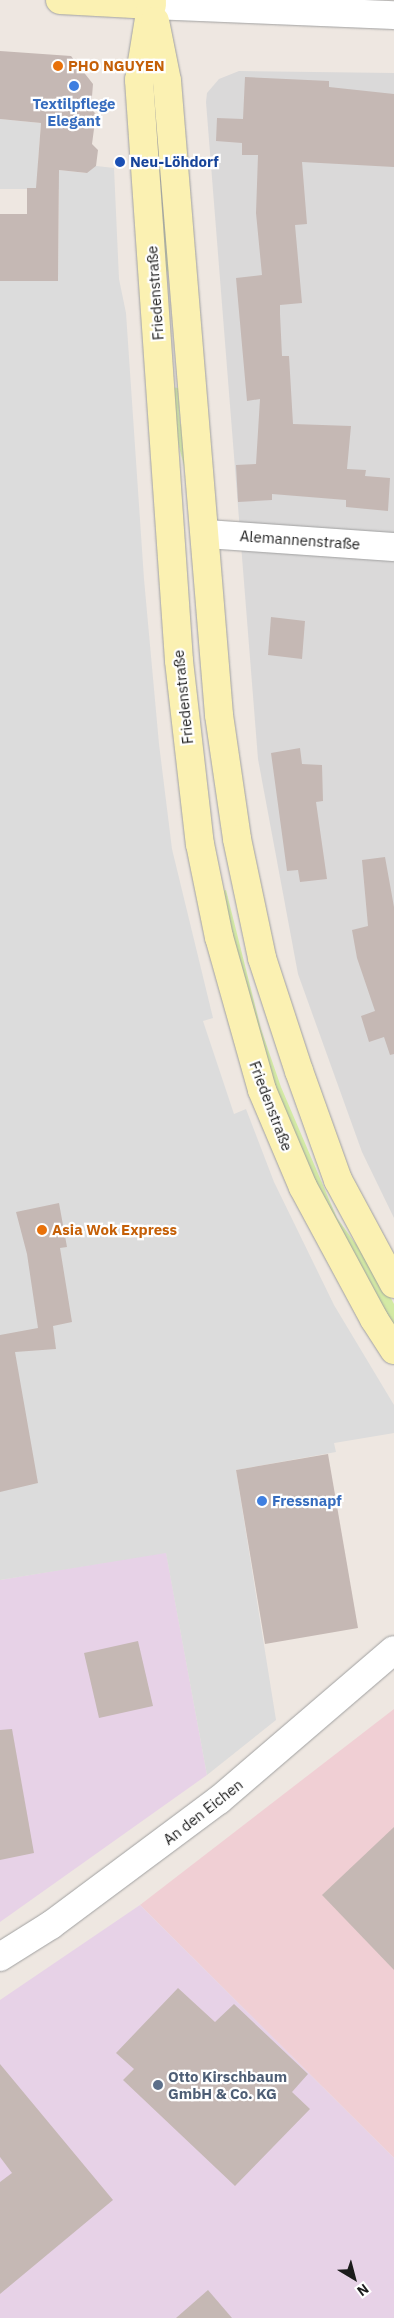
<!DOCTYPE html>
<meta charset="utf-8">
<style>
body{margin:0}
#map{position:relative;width:394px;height:2318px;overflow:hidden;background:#eee7e1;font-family:"IBM Plex Sans",sans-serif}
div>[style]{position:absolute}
.residential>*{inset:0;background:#dad9d9}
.commercial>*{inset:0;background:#f0cfd4}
.industrial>*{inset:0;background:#e7d2e7}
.grass>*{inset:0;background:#d3eaa4}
.parking>*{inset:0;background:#dcdcdc}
.building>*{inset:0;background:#c5b8b4}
.roads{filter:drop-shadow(0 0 1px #a0a0a0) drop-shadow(0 0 1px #a0a0a0)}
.minor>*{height:28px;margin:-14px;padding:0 14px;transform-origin:14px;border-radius:14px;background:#fff}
.tertiary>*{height:28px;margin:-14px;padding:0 14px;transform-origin:14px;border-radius:14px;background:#fff}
.secondary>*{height:28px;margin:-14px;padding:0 14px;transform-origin:14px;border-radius:14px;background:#fbf1b2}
.dots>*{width:14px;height:14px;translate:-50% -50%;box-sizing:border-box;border:2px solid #fff;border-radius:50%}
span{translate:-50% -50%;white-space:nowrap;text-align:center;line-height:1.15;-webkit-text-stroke:4.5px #fff;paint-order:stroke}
.food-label{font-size:15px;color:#c56008;font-weight:700}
.left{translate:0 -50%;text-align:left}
.shop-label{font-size:15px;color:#366cbe;font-weight:700}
.transit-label{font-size:15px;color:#164399;font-weight:700}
.street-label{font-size:15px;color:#1c1c1c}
.service-label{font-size:15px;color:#4e5e75;font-weight:700}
.north{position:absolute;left:329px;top:2253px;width:50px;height:50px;-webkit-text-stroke:4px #fff;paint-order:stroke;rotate:143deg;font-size:14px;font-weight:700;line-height:20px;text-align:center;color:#1c1c1c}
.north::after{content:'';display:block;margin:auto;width:18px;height:22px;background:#1c1c1c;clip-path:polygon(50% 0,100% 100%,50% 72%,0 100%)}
</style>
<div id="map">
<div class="residential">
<div style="clip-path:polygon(239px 71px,394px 73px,394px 1218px,362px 1152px,298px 974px,258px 759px,206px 102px,207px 93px,219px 79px)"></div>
</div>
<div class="commercial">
<div style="clip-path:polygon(394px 1709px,394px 2158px,140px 1905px)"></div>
</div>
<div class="industrial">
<div style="clip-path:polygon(166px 1552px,207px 1775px,0 1922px,0 1580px)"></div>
<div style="clip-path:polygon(140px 1905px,394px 2158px,394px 2318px,0 2318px,0 2000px)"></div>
</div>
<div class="grass">
<div style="clip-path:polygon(150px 98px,157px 98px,170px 271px,163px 272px)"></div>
<div style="clip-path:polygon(171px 387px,178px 388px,180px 423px,188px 441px,187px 477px,173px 424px)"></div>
<div style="clip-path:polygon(226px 890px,261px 1029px,281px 1087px,337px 1218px,379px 1276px,394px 1304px,394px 1332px,311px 1178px,277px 1091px,219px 892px)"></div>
</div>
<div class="parking">
<div style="clip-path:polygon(0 119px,41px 123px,38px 163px,42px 168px,86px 173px,96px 166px,114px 168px,119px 279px,126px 313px,144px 579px,159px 744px,172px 849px,213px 1018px,203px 1021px,234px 1114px,246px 1109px,274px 1182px,334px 1305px,394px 1405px,394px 1433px,334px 1443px,336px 1452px,236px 1470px,276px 1720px,207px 1775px,166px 1553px,0 1580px,0 281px,58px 281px,59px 189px,0 189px)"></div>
</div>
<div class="building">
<div style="clip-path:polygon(0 51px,71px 56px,93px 84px,91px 109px,96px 114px,92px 144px,98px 150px,96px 166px,87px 173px,59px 170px,58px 281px,0 281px,0 214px,27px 214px,27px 188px,36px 188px,41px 123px,0 119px)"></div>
<div style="clip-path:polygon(245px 77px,329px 81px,329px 87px,394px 94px,394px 167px,302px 162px,307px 224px,295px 225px,302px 303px,280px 305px,280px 314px,282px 356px,289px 356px,293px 424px,351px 426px,347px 469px,366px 470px,365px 476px,390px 478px,388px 511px,346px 507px,346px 500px,272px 494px,272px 500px,238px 502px,236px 465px,256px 464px,260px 399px,247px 401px,236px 278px,262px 275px,256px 213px,258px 155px,242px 155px,242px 143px,216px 141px,217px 118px,243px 119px)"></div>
<div style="clip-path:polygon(271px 617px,305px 621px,302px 659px,268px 655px)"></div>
<div style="clip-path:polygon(300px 748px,302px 764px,322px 765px,323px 801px,316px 802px,327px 879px,300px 882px,298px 870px,287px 871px,271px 753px)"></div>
<div style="clip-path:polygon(385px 857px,394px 907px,394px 1054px,390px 1055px,384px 1037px,369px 1042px,361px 1016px,375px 1011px,357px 958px,352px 930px,368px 926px,362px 860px)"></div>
<div style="clip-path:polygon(59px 1203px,67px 1247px,60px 1248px,72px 1322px,53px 1326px,56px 1349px,15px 1352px,38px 1483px,0 1492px,0 1335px,38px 1328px,27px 1254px,16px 1212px)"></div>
<div style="clip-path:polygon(328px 1454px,358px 1628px,265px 1644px,236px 1470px)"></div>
<div style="clip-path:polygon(138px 1641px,153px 1706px,99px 1718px,84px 1653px)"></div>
<div style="clip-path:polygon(12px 1729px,34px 1853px,0 1860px,0 1730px)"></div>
<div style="clip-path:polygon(394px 1827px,394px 1970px,322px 1895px)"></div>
<div style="clip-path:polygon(178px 1988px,215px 2022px,234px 2004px,308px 2074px,292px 2092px,310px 2109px,235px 2186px,123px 2080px,134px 2069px,116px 2053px)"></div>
<div style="clip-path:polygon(0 2064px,113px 2200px,0 2294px,0 2182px,12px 2173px,0 2157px)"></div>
<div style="clip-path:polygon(208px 2290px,232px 2318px,176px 2318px)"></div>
</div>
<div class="roads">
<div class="minor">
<div style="left:206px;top:534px;width:188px;rotate:4deg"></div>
<div style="left:0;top:1957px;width:60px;rotate:-32.1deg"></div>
<div style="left:51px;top:1925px;width:209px;rotate:-36.7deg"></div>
<div style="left:219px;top:1800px;width:230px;rotate:-40.6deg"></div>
</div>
<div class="tertiary">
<div style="left:152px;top:5px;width:242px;rotate:2.4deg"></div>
</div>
<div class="secondary">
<div style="left:60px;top:0;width:92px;rotate:3.1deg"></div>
<div style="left:152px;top:0;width:81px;rotate:99.2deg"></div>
<div style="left:139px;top:80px;width:582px;rotate:86.06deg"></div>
<div style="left:179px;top:661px;width:184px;rotate:83.5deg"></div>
<div style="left:200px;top:844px;width:95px;rotate:78.5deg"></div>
<div style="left:219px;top:937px;width:159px;rotate:74.3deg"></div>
<div style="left:262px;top:1090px;width:105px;rotate:67.1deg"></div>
<div style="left:303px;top:1187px;width:150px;rotate:61.7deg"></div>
<div style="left:374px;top:1319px;width:37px;rotate:57deg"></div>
<div style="left:155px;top:21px;width:61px;rotate:78.7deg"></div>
<div style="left:167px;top:81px;width:636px;rotate:85.31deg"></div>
<div style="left:219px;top:715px;width:125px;rotate:81.7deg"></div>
<div style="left:237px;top:839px;width:122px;rotate:78.1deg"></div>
<div style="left:262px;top:958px;width:119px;rotate:71.9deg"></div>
<div style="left:299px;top:1071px;width:116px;rotate:70.3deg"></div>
<div style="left:338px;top:1180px;width:118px;rotate:61.7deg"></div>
</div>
</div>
<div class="dots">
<div style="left:58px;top:66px;background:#e8710a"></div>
<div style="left:74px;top:86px;background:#3f7fe0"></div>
<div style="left:120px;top:162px;background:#1a4fb4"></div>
<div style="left:42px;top:1230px;background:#e8710a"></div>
<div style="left:262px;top:1501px;background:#3f7fe0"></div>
<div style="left:158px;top:2085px;background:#5c6f8a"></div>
</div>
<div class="food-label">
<span class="left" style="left:68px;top:66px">PHO NGUYEN</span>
<span class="left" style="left:52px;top:1230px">Asia Wok Express</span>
</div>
<div class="shop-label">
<span style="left:74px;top:112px">Textilpflege<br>Elegant</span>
<span class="left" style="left:272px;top:1501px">Fressnapf</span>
</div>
<div class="transit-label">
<span class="left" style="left:130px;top:162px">Neu-Löhdorf</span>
</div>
<div class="street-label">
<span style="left:155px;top:293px;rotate:-94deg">Friedenstraße</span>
<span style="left:300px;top:540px;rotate:4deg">Alemannenstraße</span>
<span style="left:183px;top:697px;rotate:-96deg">Friedenstraße</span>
<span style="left:271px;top:1106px;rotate:69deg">Friedenstraße</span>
<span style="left:203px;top:1812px;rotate:-38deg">An den Eichen</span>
</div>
<div class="service-label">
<span class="left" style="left:168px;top:2085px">Otto Kirschbaum<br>GmbH &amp; Co. KG</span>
</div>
<div class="north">N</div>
</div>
